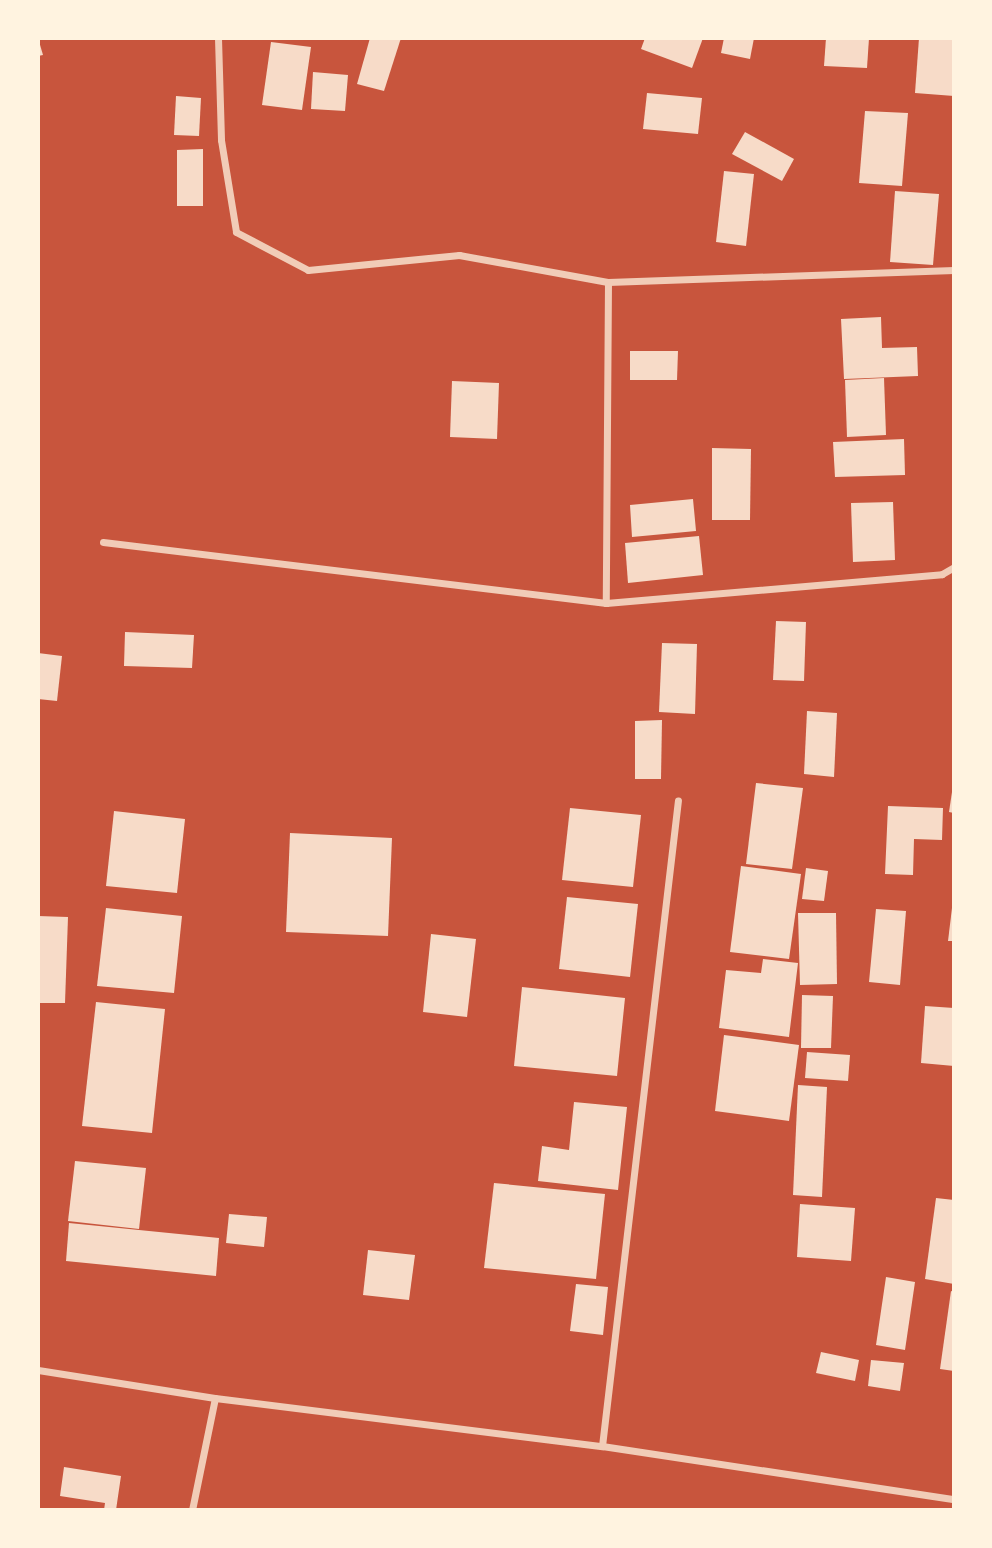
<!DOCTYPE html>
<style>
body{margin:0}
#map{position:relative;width:992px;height:1548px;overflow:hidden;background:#c8553d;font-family:"Fira Sans",sans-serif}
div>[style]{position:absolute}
.building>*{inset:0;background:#f7dbc8}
.minor>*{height:7px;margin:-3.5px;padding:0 3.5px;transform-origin:3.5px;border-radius:3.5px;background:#f1ccb7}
span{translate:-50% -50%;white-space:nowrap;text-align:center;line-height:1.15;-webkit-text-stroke:7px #fff3e0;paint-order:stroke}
.frame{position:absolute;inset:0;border:40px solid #fff3e0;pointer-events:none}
</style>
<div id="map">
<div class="building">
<div style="clip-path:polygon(38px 38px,43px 55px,38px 56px)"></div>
<div style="clip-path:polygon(370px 38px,401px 38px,384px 91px,357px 84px)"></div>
<div style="clip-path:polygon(645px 38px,703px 38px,692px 68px,641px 49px)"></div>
<div style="clip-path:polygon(724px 38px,754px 38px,750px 59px,721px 53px)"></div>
<div style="clip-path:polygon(826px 38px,869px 38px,867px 68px,824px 66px)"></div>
<div style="clip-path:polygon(919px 38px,954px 38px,954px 96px,915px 93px)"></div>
<div style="clip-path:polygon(271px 42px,311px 47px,302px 110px,262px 105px)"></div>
<div style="clip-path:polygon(313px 72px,348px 75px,345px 111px,311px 109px)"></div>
<div style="clip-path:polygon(647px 93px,702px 98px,698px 134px,643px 129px)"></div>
<div style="clip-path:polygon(176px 96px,201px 98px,199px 136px,174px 135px)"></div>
<div style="clip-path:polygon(865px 111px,908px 113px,902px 186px,859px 183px)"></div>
<div style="clip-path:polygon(745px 132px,794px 159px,782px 181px,732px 154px)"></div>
<div style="clip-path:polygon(203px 149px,203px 206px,177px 206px,177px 150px)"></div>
<div style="clip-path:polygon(724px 171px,754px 174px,746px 246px,716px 242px)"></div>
<div style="clip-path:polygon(895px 191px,939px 194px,933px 265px,890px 262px)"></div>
<div style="clip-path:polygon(881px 317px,882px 348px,917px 347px,918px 376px,844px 379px,841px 319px)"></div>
<div style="clip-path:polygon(630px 351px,678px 351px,677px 380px,630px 380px)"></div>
<div style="clip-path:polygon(884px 378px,886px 435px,847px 437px,845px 380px)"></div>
<div style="clip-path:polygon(452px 381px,499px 383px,497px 439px,450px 437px)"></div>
<div style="clip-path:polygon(904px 439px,905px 475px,835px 477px,833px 442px)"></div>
<div style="clip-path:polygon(712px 448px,751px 449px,750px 520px,712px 520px)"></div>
<div style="clip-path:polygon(693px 499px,696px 531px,632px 537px,630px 505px)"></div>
<div style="clip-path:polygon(893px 502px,895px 560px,853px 562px,851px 503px)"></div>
<div style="clip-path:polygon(699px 536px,703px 575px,628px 583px,625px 543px)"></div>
<div style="clip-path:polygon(776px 621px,806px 622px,804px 681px,773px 680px)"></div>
<div style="clip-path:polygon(125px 632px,194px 635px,192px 668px,124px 666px)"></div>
<div style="clip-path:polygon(662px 643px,697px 644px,695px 714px,659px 712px)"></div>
<div style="clip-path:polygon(38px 653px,62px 656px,57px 701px,38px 699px)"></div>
<div style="clip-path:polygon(807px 711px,837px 713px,834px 777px,804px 774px)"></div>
<div style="clip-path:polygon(662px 720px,661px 779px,635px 779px,635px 721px)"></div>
<div style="clip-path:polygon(756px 783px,803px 788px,792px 869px,746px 864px)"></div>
<div style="clip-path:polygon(952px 792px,954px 792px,954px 813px,949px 812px)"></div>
<div style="clip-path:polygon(888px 806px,943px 808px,942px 840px,914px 839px,913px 875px,885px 874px)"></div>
<div style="clip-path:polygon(570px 808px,641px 815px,633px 887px,562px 880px)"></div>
<div style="clip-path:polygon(114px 811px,185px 819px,177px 893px,106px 886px)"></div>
<div style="clip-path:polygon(290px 833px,392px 838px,388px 936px,286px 932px)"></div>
<div style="clip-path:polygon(741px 866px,801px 874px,789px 959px,730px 952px)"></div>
<div style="clip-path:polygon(806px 868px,828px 871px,824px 901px,802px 899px)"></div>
<div style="clip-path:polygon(567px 897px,638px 904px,630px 977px,559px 969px)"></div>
<div style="clip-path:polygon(106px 908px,182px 916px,174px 993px,97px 986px)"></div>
<div style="clip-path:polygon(952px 908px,954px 908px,954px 941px,948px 941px)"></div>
<div style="clip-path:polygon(876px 909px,906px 911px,900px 985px,869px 982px)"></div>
<div style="clip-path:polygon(798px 913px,836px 913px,837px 984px,800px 985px)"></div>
<div style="clip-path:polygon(38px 916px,68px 917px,65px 1003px,38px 1003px)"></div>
<div style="clip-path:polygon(431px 934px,476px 939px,467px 1017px,423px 1012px)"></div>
<div style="clip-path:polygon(763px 959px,798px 963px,789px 1037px,719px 1028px,726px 970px,761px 973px)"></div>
<div style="clip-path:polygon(522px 987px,625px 998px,617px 1076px,514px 1066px)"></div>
<div style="clip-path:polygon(802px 995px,833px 996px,831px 1048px,801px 1048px)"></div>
<div style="clip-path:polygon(96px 1002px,165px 1009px,152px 1133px,82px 1126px)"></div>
<div style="clip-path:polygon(925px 1006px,954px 1008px,954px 1066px,921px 1063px)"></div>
<div style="clip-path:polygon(724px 1035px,799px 1045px,789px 1121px,715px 1111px)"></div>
<div style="clip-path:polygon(807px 1052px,850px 1055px,848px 1081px,805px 1078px)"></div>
<div style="clip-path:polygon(798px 1085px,827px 1087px,822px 1197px,793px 1195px)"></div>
<div style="clip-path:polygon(574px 1102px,627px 1107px,618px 1190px,538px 1181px,542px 1146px,569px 1150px)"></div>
<div style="clip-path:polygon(75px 1161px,146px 1168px,139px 1229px,68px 1221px)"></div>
<div style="clip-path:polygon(494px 1183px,605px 1194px,596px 1279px,484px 1268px)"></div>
<div style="clip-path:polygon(936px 1198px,954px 1200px,954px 1284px,925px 1279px)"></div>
<div style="clip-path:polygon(800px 1204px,855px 1208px,851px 1261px,797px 1257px)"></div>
<div style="clip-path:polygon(229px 1214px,267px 1217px,264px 1247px,226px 1243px)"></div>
<div style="clip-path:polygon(69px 1223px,219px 1238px,216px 1276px,66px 1261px)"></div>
<div style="clip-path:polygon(368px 1250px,415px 1255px,409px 1300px,363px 1295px)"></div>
<div style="clip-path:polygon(886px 1277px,915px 1282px,905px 1350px,876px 1345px)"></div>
<div style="clip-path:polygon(576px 1284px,608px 1287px,603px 1335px,570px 1331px)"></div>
<div style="clip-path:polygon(951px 1291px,954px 1292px,954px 1371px,940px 1369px)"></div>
<div style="clip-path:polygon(821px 1352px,859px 1360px,855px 1381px,816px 1373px)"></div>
<div style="clip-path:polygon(871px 1360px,904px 1363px,900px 1391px,868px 1386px)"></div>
<div style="clip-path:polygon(64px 1467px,121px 1476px,116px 1510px,104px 1510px,105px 1503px,60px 1496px)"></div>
</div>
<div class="minor">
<div style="left:218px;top:38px;width:102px;rotate:88.3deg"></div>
<div style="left:221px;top:140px;width:93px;rotate:80.7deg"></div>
<div style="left:236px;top:232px;width:81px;rotate:27.8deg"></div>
<div style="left:308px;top:270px;width:152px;rotate:-5.7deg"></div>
<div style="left:459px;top:255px;width:151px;rotate:10.3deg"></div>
<div style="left:608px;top:282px;width:321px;rotate:90.4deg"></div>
<div style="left:608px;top:282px;width:346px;rotate:-2deg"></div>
<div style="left:103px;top:542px;width:507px;rotate:6.91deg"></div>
<div style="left:606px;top:603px;width:337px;rotate:-4.9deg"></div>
<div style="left:942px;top:574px;width:14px;rotate:-30deg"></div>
<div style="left:38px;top:1370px;width:179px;rotate:9deg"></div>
<div style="left:215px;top:1398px;width:390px;rotate:7.1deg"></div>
<div style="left:602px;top:1446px;width:356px;rotate:8.6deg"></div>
<div style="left:602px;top:1446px;width:650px;rotate:-83.29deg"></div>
<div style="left:192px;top:1510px;width:114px;rotate:-78.4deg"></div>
</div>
<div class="frame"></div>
</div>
